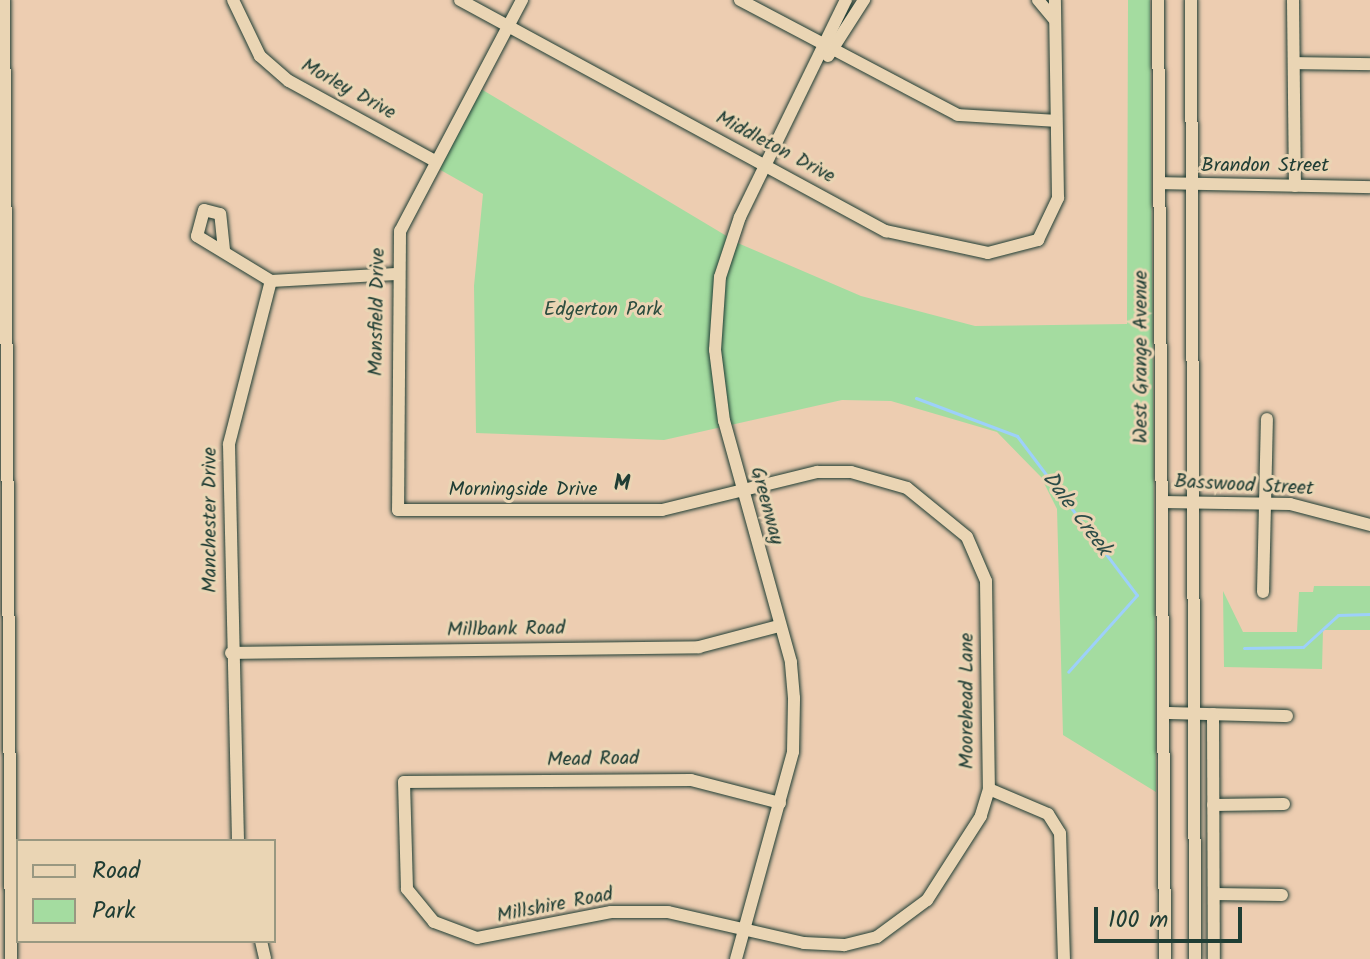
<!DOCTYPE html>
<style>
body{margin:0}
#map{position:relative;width:1370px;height:959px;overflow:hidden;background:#edcdb1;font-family:Kalam,sans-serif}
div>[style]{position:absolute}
.green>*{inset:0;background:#a4dca0}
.stream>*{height:3px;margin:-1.5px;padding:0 1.5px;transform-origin:1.5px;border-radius:1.5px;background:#9dd0fa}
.roads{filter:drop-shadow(0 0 2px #1f3d34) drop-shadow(0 0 2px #1f3d34)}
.minor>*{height:12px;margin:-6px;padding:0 6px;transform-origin:6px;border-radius:6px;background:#ead5b4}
span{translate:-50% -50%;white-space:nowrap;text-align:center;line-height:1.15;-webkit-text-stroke:6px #ead5b4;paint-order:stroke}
.street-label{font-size:20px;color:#1f3d34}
.park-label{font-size:20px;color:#2c4d3f}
.neighbourhood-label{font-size:22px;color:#1f3d34;font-weight:700}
.water-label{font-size:22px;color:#2c4c48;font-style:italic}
.legend{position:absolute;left:16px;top:839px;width:260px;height:104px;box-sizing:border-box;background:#ead5b4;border:2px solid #999881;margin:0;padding:10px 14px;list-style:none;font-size:24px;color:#1f3d34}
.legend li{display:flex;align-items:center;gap:16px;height:40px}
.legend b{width:40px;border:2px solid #999881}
.scale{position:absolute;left:1094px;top:907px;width:148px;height:36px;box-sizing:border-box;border:4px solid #1f3d34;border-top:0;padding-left:10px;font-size:24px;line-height:28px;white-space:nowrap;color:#1f3d34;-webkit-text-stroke:6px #ead5b4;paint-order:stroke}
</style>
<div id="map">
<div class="green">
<div style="clip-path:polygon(1128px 0,1150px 0,1156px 792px,1063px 735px,1057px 509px,1041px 477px,997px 432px,891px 401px,842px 400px,664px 440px,476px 433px,474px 286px,483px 194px,437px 168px,481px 89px,740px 244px,861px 296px,975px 326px,1127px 324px)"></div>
<div style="clip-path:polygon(1314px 586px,1370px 586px,1370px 630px,1323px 630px,1322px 669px,1224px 667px,1223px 591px,1243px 632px,1297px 632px,1299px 592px,1313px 592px)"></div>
</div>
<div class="stream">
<div style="left:916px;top:398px;width:108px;rotate:20.6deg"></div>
<div style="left:1017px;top:436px;width:199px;rotate:53deg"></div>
<div style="left:1137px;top:595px;width:103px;rotate:131.9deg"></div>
<div style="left:1244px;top:648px;width:59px;rotate:-1deg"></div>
<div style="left:1303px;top:647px;width:47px;rotate:-42.4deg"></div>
<div style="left:1338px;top:615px;width:32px;rotate:-2deg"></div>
</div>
<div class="roads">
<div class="minor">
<div style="left:4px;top:0;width:959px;rotate:89.58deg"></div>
<div style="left:233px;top:0;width:62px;rotate:64.3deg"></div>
<div style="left:260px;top:56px;width:38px;rotate:41deg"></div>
<div style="left:289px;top:81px;width:164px;rotate:28.7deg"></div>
<div style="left:460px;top:0;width:485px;rotate:28.5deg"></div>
<div style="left:886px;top:231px;width:104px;rotate:12.2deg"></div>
<div style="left:988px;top:253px;width:52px;rotate:-14.6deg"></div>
<div style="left:1038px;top:240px;width:47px;rotate:-64.5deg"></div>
<div style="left:1058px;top:198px;width:198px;rotate:-90.9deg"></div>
<div style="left:522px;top:0;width:261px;rotate:117.8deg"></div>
<div style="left:400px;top:231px;width:279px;rotate:90.4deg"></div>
<div style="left:398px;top:510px;width:264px"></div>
<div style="left:662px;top:510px;width:160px;rotate:-13.8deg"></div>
<div style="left:817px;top:472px;width:34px"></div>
<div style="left:851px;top:472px;width:58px;rotate:15.9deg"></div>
<div style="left:907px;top:488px;width:77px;rotate:39.2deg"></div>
<div style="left:967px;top:537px;width:48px;rotate:66.6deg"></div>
<div style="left:986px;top:581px;width:208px;rotate:89.2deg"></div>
<div style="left:989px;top:789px;width:28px;rotate:107deg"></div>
<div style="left:981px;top:816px;width:100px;rotate:122.7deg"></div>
<div style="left:927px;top:900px;width:62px;rotate:143.5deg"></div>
<div style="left:877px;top:937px;width:34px;rotate:166deg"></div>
<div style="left:844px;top:945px;width:40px;rotate:-177.1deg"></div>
<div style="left:804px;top:943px;width:139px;rotate:-167.2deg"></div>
<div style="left:668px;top:912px;width:57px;rotate:180deg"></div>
<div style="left:611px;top:912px;width:136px;rotate:169deg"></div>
<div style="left:477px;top:938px;width:46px;rotate:-159.6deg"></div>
<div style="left:434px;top:922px;width:43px;rotate:-129.3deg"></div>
<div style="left:407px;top:889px;width:107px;rotate:-91.6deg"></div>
<div style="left:404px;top:782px;width:287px;rotate:-0.4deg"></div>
<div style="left:691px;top:780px;width:92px;rotate:14.5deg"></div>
<div style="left:740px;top:0;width:246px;rotate:27.8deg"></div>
<div style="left:958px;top:115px;width:98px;rotate:3.5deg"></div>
<div style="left:1038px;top:0;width:26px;rotate:50deg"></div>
<div style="left:1158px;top:0;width:959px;rotate:89.58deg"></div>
<div style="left:1191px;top:0;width:959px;rotate:89.76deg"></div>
<div style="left:1293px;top:0;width:186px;rotate:89.4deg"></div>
<div style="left:828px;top:56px;width:67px;rotate:-57.3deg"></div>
<div style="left:1294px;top:63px;width:76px;rotate:0.8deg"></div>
<div style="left:1160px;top:183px;width:210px;rotate:1.1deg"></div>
<div style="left:224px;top:250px;width:36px;rotate:-96deg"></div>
<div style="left:220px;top:214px;width:16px;rotate:-166deg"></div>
<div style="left:204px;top:210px;width:27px;rotate:105deg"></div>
<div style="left:197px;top:236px;width:87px;rotate:31.3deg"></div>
<div style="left:271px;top:281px;width:125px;rotate:-3.2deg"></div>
<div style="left:1162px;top:502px;width:128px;rotate:0.9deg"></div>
<div style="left:1290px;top:504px;width:83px;rotate:14.7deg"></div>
<div style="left:1263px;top:592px;width:173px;rotate:-88.7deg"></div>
<div style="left:231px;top:653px;width:468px;rotate:-0.7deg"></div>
<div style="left:699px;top:647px;width:83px;rotate:-14.7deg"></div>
<div style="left:1165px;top:713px;width:122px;rotate:1.4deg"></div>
<div style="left:1213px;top:714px;width:245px;rotate:89.8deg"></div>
<div style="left:989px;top:789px;width:64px;rotate:23deg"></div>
<div style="left:1048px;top:814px;width:22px;rotate:58deg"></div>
<div style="left:1060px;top:833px;width:126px;rotate:88.2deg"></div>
<div style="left:1213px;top:805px;width:71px;rotate:-0.8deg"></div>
<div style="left:238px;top:841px;width:397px;rotate:-91.3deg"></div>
<div style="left:229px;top:444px;width:168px;rotate:-75.6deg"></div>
<div style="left:1214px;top:894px;width:68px;rotate:0.8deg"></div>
<div style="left:261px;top:941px;width:18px;rotate:77deg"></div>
<div style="left:736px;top:959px;width:215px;rotate:-74.6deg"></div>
<div style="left:793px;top:752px;width:54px;rotate:-88.9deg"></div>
<div style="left:794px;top:698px;width:36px;rotate:-95deg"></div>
<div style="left:791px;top:662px;width:250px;rotate:-105.5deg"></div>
<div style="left:724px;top:421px;width:72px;rotate:-97.2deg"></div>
<div style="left:715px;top:350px;width:73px;rotate:-86.1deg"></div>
<div style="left:720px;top:277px;width:63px;rotate:-71.6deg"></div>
<div style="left:740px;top:217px;width:242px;rotate:-64deg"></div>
</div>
</div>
<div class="street-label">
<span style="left:348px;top:90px;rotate:29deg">Morley Drive</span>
<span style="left:775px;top:148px;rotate:28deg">Middleton Drive</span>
<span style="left:1265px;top:166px">Brandon Street</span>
<span style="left:378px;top:312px;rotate:-89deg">Mansfield Drive</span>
<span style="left:1142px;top:357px;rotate:-90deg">West Grange Avenue</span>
<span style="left:1244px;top:486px;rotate:3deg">Basswood Street</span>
<span style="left:523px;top:490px">Morningside Drive</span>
<span style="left:766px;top:506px;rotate:75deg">Greenway</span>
<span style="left:211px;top:520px;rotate:-90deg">Manchester Drive</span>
<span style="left:506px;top:630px;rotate:-1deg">Millbank Road</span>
<span style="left:968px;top:701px;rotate:-90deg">Moorehead Lane</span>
<span style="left:593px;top:760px;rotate:-1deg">Mead Road</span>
<span style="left:555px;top:906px;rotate:-11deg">Millshire Road</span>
</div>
<div class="park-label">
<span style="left:603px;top:310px">Edgerton Park</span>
</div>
<div class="neighbourhood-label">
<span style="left:622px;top:485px">M</span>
</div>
<div class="water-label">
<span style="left:1076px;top:514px;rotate:53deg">Dale Creek</span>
</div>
<ul class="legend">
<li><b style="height:10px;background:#ead5b4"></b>Road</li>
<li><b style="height:22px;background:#a4dca0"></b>Park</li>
</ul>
<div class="scale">100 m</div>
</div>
